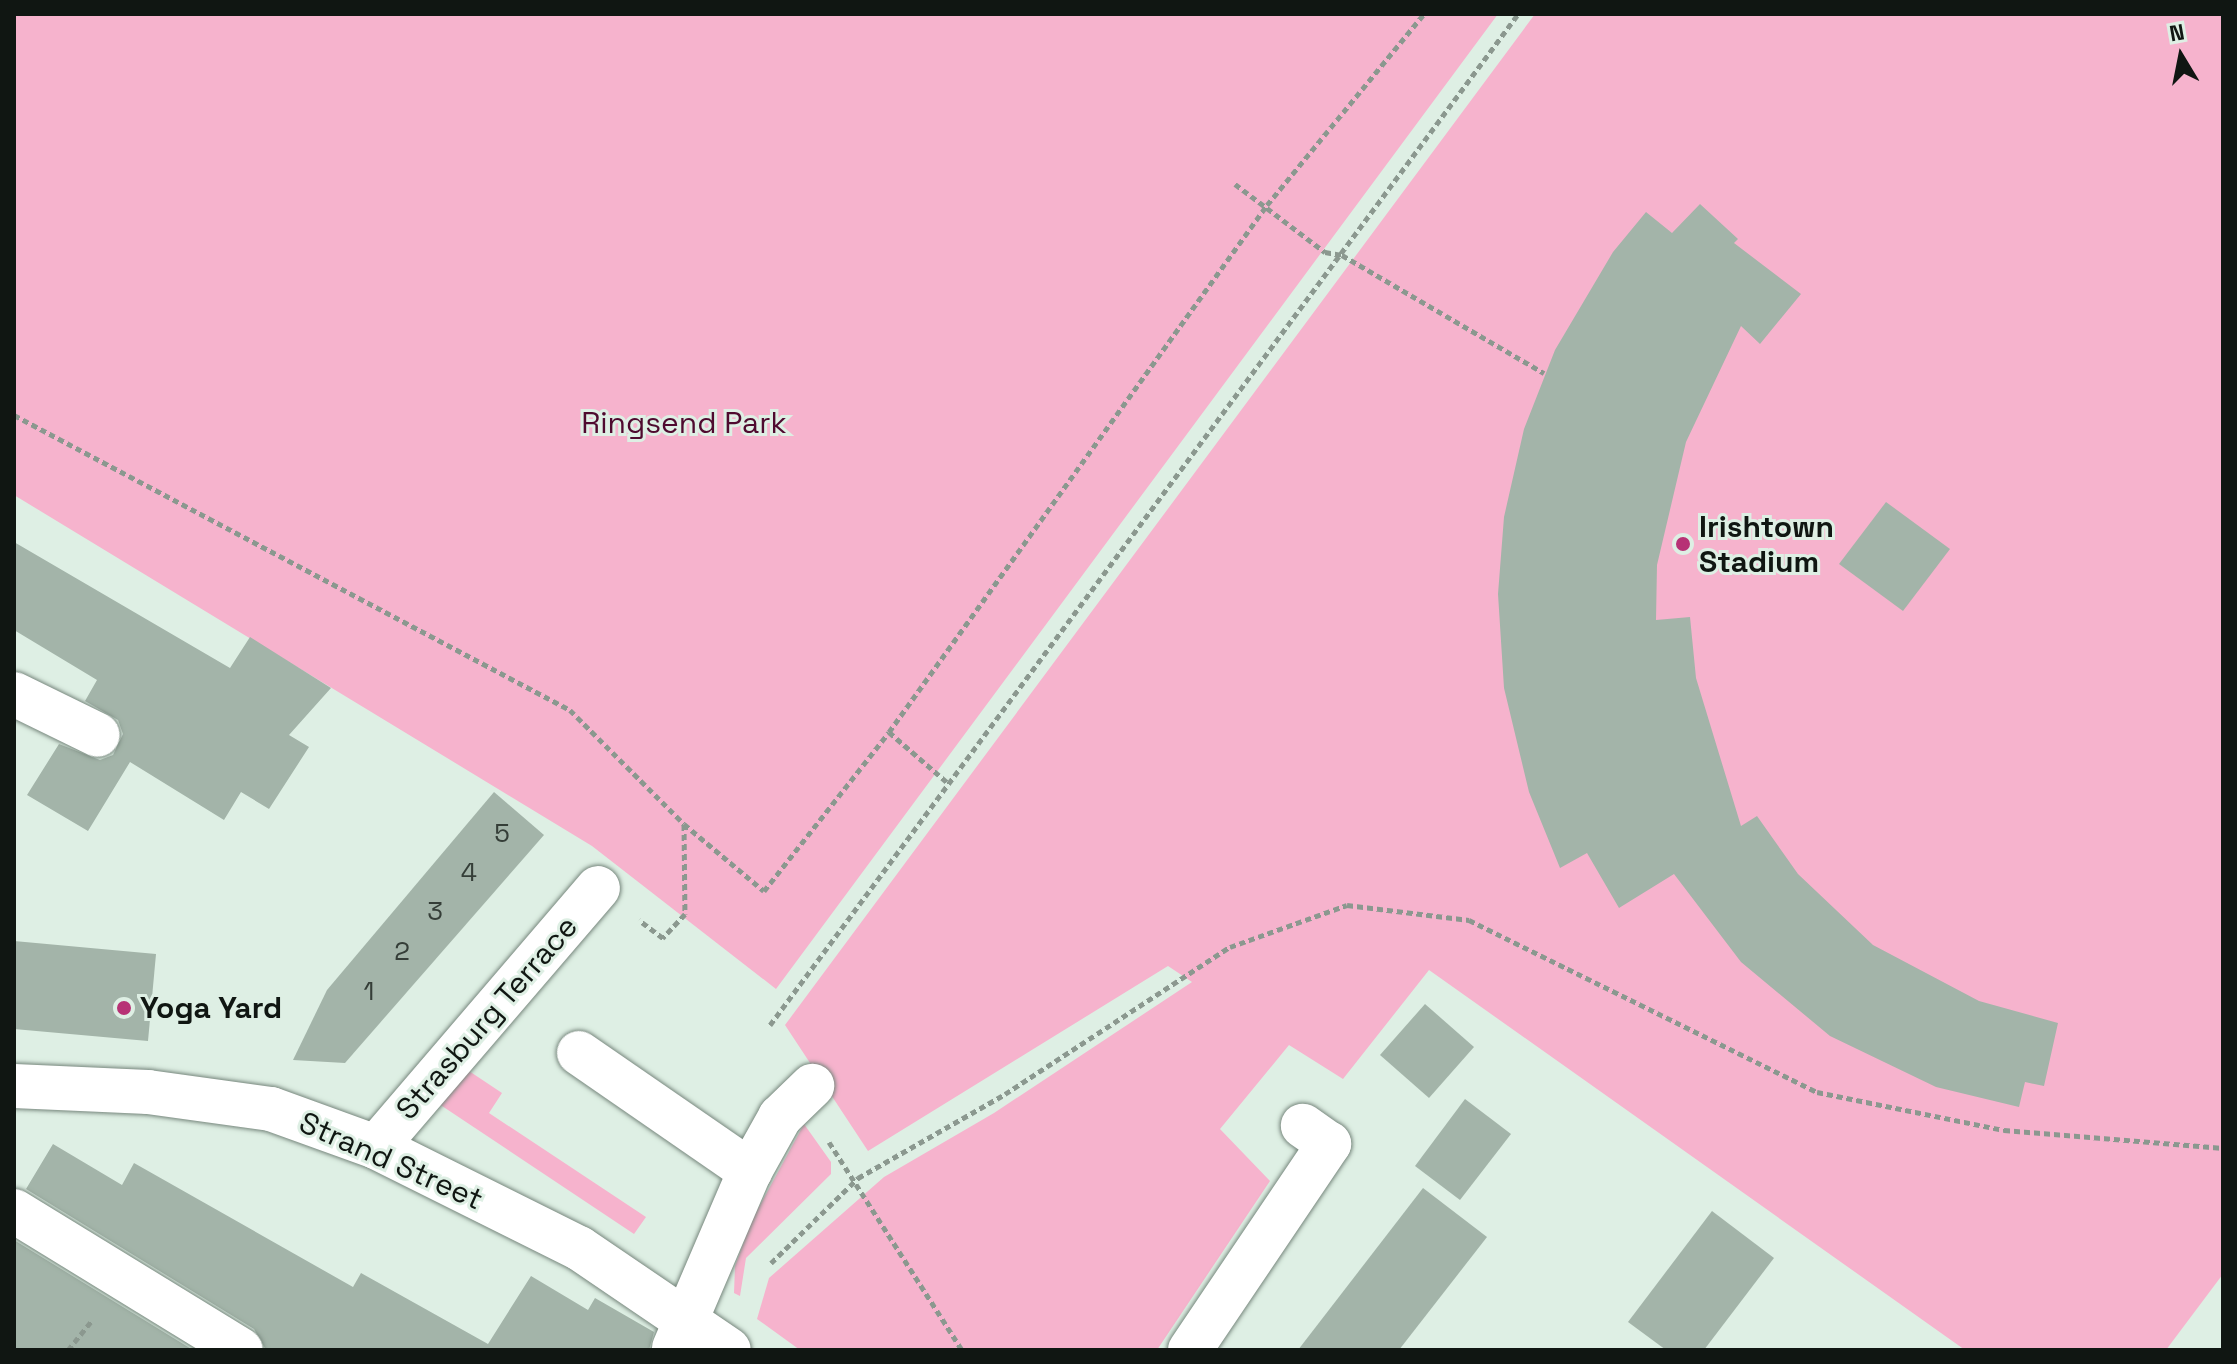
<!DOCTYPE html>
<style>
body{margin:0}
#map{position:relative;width:2237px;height:1364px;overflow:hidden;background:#deefe4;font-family:"Space Grotesk",sans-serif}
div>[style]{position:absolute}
.green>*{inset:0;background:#f6b3cd}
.building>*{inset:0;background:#a3b4a9}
.path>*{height:5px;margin-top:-2.5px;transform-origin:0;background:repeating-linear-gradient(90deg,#8b988f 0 6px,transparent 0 10px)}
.roads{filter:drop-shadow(0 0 2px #77877d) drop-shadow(0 0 2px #77877d)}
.minor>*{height:44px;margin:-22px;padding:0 22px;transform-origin:22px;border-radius:22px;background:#fff}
.major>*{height:44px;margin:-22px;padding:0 22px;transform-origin:22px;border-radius:22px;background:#fff}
.dots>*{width:22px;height:22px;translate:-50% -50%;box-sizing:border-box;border:4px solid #deefe4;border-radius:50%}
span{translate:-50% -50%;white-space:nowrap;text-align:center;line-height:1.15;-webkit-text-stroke:6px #deefe4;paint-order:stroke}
.number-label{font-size:26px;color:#353e38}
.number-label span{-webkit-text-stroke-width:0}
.park-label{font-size:30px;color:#4f0a2f}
.poi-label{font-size:30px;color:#101612;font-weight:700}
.left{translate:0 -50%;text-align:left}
.street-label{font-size:30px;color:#101612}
.frame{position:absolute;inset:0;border:16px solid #101612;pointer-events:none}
.north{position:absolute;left:2141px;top:16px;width:80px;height:80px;-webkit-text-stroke:6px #deefe4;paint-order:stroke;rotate:350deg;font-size:22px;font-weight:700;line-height:32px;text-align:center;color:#101612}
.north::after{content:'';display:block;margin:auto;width:28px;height:36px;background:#101612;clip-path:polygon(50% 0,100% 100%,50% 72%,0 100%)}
</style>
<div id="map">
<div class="green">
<div style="clip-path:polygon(14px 14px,1498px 14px,776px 989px,592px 846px,14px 495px)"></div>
<div style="clip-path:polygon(1535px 14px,2223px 14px,2223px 1274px,2166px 1350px,1965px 1350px,1429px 970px,1343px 1079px,1289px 1045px,1220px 1129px,1270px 1181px,1157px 1350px,800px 1350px,757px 1319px,769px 1278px,884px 1177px,994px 1113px,1192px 982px,1168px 966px,868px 1151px,785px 1025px)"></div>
<div style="clip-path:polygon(463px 1067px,502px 1093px,489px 1113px,646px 1217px,634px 1234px,439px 1104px)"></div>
<div style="clip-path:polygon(804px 1124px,831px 1162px,831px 1174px,746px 1258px,740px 1296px,734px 1293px,735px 1266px,752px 1220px)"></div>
</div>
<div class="building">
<div style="clip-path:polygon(1700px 204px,1738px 239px,1734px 243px,1801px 294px,1760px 344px,1741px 326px,1686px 442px,1657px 565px,1656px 620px,1690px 617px,1696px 678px,1741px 826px,1757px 816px,1798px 874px,1873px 945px,1979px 1001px,2058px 1023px,2044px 1086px,2025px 1082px,2019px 1107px,1936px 1087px,1830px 1036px,1741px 962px,1674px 874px,1619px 908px,1587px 853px,1560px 868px,1529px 792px,1504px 688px,1498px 594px,1504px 517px,1524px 429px,1555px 350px,1613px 252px,1646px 212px,1672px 233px)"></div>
<div style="clip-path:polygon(1886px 502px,1950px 549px,1903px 611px,1839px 564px)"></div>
<div style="clip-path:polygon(14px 542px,230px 668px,250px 637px,331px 688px,289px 735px,309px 747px,269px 809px,241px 792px,224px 820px,130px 762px,88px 831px,27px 795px,59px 744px,100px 760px,113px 755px,123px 734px,118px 720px,85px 701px,97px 680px,14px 630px)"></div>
<div style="clip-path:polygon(494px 792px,544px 835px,345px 1063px,293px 1060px,327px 990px)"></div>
<div style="clip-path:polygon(14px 941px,156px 954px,148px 1041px,14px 1029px)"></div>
<div style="clip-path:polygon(1425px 1004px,1474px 1047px,1429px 1098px,1380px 1055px)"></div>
<div style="clip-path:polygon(1465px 1099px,1511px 1134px,1460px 1200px,1415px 1166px)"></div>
<div style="clip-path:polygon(53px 1144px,122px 1185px,134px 1163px,353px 1287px,361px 1273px,488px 1344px,531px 1276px,588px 1310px,595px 1298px,654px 1332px,649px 1350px,266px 1350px,254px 1329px,26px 1189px)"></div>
<div style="clip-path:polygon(1423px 1188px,1487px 1237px,1399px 1350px,1298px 1350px)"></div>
<div style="clip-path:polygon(1712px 1211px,1774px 1258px,1704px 1350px,1666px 1350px,1628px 1322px)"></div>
<div style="clip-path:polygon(14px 1240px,193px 1350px,14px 1350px)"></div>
</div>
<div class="path">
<div style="left:1235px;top:184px;width:113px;rotate:37.1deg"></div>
<div style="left:1325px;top:252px;width:17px;rotate:10deg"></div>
<div style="left:1342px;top:255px;width:234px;rotate:30.3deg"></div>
<div style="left:14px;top:415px;width:629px;rotate:27.95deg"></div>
<div style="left:570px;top:710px;width:161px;rotate:45deg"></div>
<div style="left:684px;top:824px;width:90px;rotate:89.4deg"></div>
<div style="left:685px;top:914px;width:33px;rotate:133deg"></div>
<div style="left:663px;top:938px;width:30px;rotate:-143deg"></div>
<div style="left:889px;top:732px;width:79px;rotate:40.9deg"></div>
<div style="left:684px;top:824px;width:104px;rotate:39.9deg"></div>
<div style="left:764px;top:891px;width:202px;rotate:-51.8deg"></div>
<div style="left:889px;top:732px;width:649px;rotate:-54.35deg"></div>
<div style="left:1267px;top:205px;width:247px;rotate:-50.6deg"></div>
<div style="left:770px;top:1025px;width:1258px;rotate:-53.5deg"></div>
<div style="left:829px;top:1142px;width:247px;rotate:57.4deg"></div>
<div style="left:771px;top:1263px;width:122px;rotate:-44.3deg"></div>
<div style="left:858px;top:1178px;width:169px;rotate:-29.7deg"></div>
<div style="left:1005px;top:1094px;width:269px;rotate:-33.2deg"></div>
<div style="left:1230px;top:947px;width:124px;rotate:-19.7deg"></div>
<div style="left:1347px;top:905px;width:123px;rotate:7deg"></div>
<div style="left:1469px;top:920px;width:388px;rotate:26.3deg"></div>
<div style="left:1817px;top:1092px;width:191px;rotate:11.5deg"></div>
<div style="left:2004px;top:1130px;width:220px;rotate:4.7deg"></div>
<div style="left:68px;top:1350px;width:38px;rotate:-51deg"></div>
</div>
<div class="roads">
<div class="minor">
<div style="left:14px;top:694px;width:93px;rotate:26deg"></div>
<div style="left:579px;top:1053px;width:208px;rotate:34.6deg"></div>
<div style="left:14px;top:1086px;width:134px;rotate:2.6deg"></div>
<div style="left:148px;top:1092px;width:124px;rotate:7.9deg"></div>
<div style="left:271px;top:1109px;width:112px;rotate:19.9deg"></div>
<div style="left:376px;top:1147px;width:227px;rotate:26.5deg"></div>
<div style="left:579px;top:1248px;width:181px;rotate:34.2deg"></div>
<div style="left:376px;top:1147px;width:341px;rotate:-49.4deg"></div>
<div style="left:674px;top:1348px;width:193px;rotate:-66.8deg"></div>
<div style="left:750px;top:1171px;width:62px;rotate:-60.9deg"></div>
<div style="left:780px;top:1117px;width:45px;rotate:-44.1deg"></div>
<div style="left:1190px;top:1350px;width:249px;rotate:-56deg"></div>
<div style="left:1329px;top:1144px;width:32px;rotate:-145deg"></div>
</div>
<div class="major">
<div style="left:14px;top:1211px;width:266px;rotate:31.5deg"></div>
</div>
</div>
<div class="dots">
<div style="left:1683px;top:544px;background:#b73275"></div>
<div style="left:124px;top:1008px;background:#b73275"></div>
</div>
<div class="number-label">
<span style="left:502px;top:834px">5</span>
<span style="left:469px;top:873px">4</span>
<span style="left:435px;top:912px">3</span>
<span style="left:402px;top:952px">2</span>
<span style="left:369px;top:992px">1</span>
</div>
<div class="park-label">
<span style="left:684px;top:423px">Ringsend Park</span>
</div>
<div class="poi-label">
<span class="left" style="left:1699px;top:544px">Irishtown<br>Stadium</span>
<span class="left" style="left:140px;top:1008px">Yoga Yard</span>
</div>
<div class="street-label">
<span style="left:487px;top:1018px;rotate:-49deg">Strasburg Terrace</span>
<span style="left:391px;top:1161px;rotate:24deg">Strand Street</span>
</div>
<div class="frame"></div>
<div class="north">N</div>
</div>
